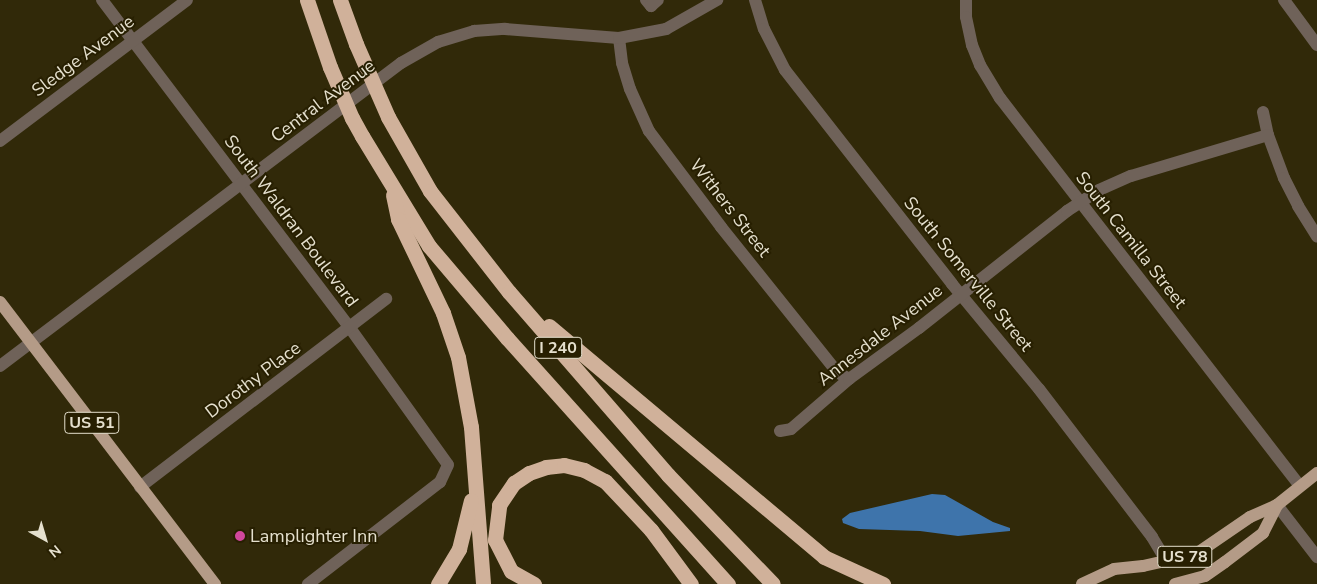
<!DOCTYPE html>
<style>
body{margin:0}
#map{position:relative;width:1317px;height:584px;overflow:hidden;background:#312909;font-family:"Nunito Sans",sans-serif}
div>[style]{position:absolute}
.water>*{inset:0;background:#3e74ab}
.minor>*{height:12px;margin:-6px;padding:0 6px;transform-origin:6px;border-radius:6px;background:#6f6259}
.major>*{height:12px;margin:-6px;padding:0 6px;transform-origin:6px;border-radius:6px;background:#b49b87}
.highway>*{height:15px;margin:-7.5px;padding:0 7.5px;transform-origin:7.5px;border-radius:7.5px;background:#d0b19a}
.highway-bridge>*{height:15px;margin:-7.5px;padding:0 7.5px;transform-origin:7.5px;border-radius:7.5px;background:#d0b19a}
.dots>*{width:14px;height:14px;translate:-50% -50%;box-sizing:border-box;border:2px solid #271f01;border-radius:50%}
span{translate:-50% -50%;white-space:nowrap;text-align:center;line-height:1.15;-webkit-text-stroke:4px #271f01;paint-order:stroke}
.shield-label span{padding:1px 4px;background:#271f01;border:1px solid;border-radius:4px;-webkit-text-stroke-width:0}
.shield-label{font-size:16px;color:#e5e0ce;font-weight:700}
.street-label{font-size:18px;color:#e5e0ce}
.poi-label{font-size:18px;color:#e5e0ce}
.left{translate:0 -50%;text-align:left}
.north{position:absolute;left:20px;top:514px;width:50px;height:50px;-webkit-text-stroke:4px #271f01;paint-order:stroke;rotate:141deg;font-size:14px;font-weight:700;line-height:20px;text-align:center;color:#e5e0ce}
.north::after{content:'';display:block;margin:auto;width:18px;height:22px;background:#e5e0ce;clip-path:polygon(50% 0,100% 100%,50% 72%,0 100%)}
</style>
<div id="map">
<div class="water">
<div style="clip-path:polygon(932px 494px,945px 495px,993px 522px,1010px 528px,1010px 531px,958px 536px,920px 531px,859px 529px,843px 523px,842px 519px,850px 513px)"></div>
</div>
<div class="minor">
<div style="left:102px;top:0;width:411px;rotate:52.9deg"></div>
<div style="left:350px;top:328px;width:168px;rotate:54.4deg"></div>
<div style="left:448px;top:465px;width:19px;rotate:115deg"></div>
<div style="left:440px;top:482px;width:167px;rotate:142.3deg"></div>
<div style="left:646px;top:0;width:8px;rotate:50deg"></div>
<div style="left:651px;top:6px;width:9px;rotate:-41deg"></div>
<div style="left:755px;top:0;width:30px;rotate:73deg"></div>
<div style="left:764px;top:29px;width:46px;rotate:62.9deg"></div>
<div style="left:785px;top:70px;width:271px;rotate:52deg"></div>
<div style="left:952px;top:284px;width:136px;rotate:50.4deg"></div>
<div style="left:1039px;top:389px;width:186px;rotate:52.6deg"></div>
<div style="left:1152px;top:537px;width:29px;rotate:59deg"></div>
<div style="left:966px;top:0;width:17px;rotate:90deg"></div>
<div style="left:966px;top:17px;width:29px;rotate:78deg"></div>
<div style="left:972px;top:45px;width:22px;rotate:68deg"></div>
<div style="left:980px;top:65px;width:39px;rotate:59deg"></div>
<div style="left:1000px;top:98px;width:490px;rotate:52.3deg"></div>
<div style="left:1284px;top:0;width:56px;rotate:53.7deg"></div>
<div style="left:619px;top:38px;width:25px;rotate:83deg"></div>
<div style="left:622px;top:63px;width:27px;rotate:73deg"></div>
<div style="left:630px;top:89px;width:46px;rotate:65.7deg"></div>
<div style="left:649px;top:131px;width:120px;rotate:53.1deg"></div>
<div style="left:721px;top:227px;width:186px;rotate:51.3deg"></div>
<div style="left:837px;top:372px;width:14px;rotate:30deg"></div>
<div style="left:1263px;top:112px;width:24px;rotate:78deg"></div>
<div style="left:1268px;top:135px;width:46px;rotate:69.6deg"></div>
<div style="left:1284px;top:178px;width:31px;rotate:63deg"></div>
<div style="left:1298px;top:206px;width:36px;rotate:58deg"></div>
<div style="left:0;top:141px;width:234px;rotate:-37deg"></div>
<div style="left:0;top:366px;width:503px;rotate:-37.08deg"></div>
<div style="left:401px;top:63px;width:43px;rotate:-29.6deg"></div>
<div style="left:438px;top:42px;width:38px;rotate:-17deg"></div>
<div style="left:474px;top:31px;width:31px;rotate:-4deg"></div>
<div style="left:505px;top:29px;width:114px;rotate:4.5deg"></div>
<div style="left:619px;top:38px;width:48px;rotate:-10.8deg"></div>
<div style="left:666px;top:29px;width:59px;rotate:-29.6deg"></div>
<div style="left:780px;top:431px;width:11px;rotate:-10deg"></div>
<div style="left:791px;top:429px;width:77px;rotate:-40.8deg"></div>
<div style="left:849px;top:379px;width:87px;rotate:-36.1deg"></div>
<div style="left:919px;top:328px;width:189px;rotate:-38.3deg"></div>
<div style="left:1067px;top:211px;width:38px;rotate:-33deg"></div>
<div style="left:1099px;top:190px;width:35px;rotate:-24deg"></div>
<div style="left:1131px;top:176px;width:143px;rotate:-16.7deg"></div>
<div style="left:140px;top:487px;width:310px;rotate:-37.4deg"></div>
<div style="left:1277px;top:505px;width:66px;rotate:52.4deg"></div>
</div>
<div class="major">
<div style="left:0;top:302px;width:355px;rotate:52.7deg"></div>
<div style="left:1082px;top:584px;width:35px;rotate:-25deg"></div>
<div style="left:1114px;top:569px;width:29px;rotate:-6deg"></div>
<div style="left:1143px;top:566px;width:54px;rotate:-12.8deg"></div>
<div style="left:1196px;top:554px;width:65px;rotate:-34.4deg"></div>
<div style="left:1250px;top:517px;width:30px;rotate:-24deg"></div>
<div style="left:1277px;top:505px;width:51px;rotate:-38.7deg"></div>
<div style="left:1175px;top:584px;width:31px;rotate:-15deg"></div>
<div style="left:1205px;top:576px;width:24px;rotate:-35deg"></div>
<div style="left:1225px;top:562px;width:48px;rotate:-37.3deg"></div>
<div style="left:1263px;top:533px;width:31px;rotate:-63deg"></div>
</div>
<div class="highway">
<div style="left:307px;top:0;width:71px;rotate:71.1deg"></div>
<div style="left:340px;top:0;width:47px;rotate:70deg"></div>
<div style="left:388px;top:117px;width:85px;rotate:60.4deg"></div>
<div style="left:430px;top:191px;width:128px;rotate:52deg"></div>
<div style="left:509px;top:292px;width:242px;rotate:49deg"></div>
<div style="left:668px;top:475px;width:151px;rotate:46.1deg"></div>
<div style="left:362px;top:136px;width:129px;rotate:58.7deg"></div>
<div style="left:429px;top:246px;width:121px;rotate:49.7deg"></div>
<div style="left:507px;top:338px;width:331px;rotate:48.1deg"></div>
<div style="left:393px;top:195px;width:25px;rotate:78deg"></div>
<div style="left:398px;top:219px;width:104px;rotate:64.4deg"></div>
<div style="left:443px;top:313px;width:46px;rotate:71.2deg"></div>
<div style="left:458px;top:357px;width:71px;rotate:79.5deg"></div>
<div style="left:471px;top:427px;width:157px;rotate:85.6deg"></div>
<div style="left:549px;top:326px;width:359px;rotate:40deg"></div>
<div style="left:824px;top:557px;width:65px;rotate:24.6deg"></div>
<div style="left:438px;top:584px;width:41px;rotate:-59deg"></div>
<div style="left:459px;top:549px;width:50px;rotate:-76.2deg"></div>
<div style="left:534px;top:584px;width:26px;rotate:-151deg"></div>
<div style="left:511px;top:571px;width:35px;rotate:-117deg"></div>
<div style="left:495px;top:540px;width:35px;rotate:-83deg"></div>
<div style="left:499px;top:505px;width:27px;rotate:-56deg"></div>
<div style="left:514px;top:483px;width:18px;rotate:-34deg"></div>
<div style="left:529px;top:473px;width:18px;rotate:-19deg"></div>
<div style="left:546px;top:467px;width:18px;rotate:-6deg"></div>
<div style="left:564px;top:465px;width:21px;rotate:14deg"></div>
<div style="left:584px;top:470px;width:24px;rotate:28deg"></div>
<div style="left:605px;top:481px;width:67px;rotate:46.8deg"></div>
<div style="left:651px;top:530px;width:67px;rotate:53.5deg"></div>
</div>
<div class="highway-bridge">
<div style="left:356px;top:44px;width:80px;rotate:66.3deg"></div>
<div style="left:330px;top:67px;width:56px;rotate:66.7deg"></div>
<div style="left:352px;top:118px;width:21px;rotate:61deg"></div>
</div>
<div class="dots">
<div style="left:240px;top:536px;background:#d1479c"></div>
</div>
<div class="shield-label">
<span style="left:558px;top:348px">I 240</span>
<span style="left:92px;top:423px">US 51</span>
<span style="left:1185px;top:557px">US 78</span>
</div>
<div class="street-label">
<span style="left:83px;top:56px;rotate:-37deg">Sledge Avenue</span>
<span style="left:323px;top:101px;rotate:-37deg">Central Avenue</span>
<span style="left:730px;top:208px;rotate:52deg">Withers Street</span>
<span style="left:291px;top:221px;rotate:53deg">South Waldran Boulevard</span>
<span style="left:1131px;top:240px;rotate:52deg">South Camilla Street</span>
<span style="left:968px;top:274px;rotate:51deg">South Somerville Street</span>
<span style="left:880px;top:335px;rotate:-38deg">Annesdale Avenue</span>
<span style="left:253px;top:380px;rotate:-37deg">Dorothy Place</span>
</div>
<div class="poi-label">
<span class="left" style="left:250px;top:536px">Lamplighter Inn</span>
</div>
<div class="north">N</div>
</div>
